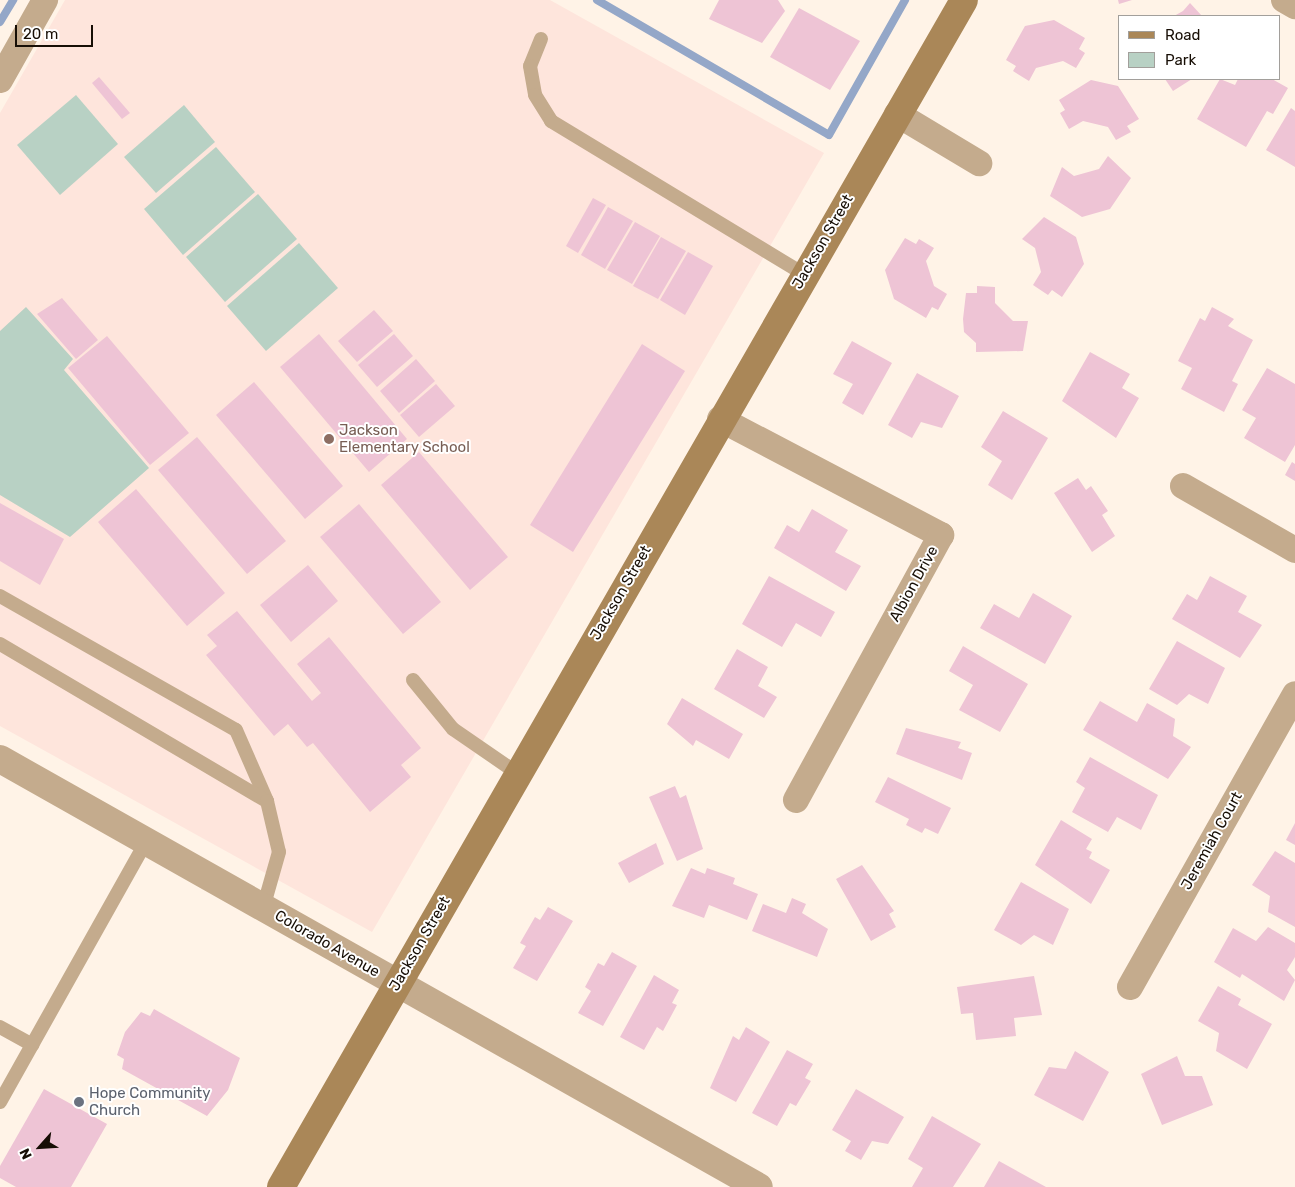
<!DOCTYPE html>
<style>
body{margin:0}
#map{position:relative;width:1295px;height:1187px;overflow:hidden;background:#fff3e7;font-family:Rubik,sans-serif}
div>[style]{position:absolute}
.education>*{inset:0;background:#fee5dc}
.green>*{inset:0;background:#b8d1c4}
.stream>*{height:8px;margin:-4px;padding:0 4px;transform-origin:4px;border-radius:4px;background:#94a7c8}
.building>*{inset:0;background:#eec4d5}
.service>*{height:14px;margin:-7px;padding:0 7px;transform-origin:7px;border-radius:7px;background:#c4ab8d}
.minor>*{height:26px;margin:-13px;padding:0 13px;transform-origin:13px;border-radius:13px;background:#c4ab8d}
.tertiary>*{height:28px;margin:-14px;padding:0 14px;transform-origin:14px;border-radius:14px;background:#c4ab8d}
.secondary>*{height:28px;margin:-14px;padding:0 14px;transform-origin:14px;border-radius:14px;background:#aa8758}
.dots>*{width:14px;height:14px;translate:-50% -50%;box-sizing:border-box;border:2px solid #fff;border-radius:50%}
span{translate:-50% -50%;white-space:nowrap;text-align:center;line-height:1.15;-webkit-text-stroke:4px #fff;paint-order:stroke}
.street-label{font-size:15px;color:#170e05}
.education-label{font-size:15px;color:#785e54}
.left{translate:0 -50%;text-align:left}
.worship-label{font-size:15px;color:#5b616d}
.legend{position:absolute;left:1118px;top:15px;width:162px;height:65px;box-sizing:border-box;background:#fff;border:1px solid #a29f9b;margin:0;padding:6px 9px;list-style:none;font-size:15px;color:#170e05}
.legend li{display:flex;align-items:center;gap:10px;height:25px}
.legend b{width:25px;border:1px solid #a29f9b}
.north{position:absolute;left:15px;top:1122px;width:50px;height:50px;-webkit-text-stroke:4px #fff;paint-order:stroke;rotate:244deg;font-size:14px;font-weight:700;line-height:20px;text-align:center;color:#170e05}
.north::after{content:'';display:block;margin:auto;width:18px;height:22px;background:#170e05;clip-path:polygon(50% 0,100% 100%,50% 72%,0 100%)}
.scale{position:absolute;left:15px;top:25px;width:78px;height:22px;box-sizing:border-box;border:2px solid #170e05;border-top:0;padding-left:6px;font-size:15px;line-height:18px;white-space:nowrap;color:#170e05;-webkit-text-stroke:4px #fff;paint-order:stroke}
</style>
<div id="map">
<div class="education">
<div style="clip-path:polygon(65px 0,550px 0,824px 153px,372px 932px,0 726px,0 113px)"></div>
</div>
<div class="green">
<div style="clip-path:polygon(76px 95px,118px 144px,60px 195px,17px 145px)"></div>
<div style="clip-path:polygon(184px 105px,215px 142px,156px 193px,124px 157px)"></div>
<div style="clip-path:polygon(216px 147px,255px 192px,183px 255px,144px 209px)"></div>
<div style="clip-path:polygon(258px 194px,297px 239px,225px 302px,186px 257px)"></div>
<div style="clip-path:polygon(299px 243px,338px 288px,266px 351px,227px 306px)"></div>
<div style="clip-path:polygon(26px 307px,73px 359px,64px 370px,149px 468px,70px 537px,0 495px,0 331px)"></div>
</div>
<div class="stream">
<div style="left:597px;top:0;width:268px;rotate:30.2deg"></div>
<div style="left:829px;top:135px;width:155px;rotate:-60.6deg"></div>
<div style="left:0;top:22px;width:26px;rotate:-59deg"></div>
</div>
<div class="building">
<div style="clip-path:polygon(719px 0,778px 0,785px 11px,762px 43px,709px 19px)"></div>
<div style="clip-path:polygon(1118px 0,1132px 0,1119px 4px)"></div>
<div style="clip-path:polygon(1190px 3px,1202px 16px,1174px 16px,1183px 11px)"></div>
<div style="clip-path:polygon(799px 8px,860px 41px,830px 90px,770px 57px)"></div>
<div style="clip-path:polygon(1054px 20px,1085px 38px,1079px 49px,1085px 53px,1076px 68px,1063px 61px,1036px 68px,1029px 81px,1013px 71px,1016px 66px,1006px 60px,1025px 26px)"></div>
<div style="clip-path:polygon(99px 77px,130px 113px,122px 119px,92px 83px)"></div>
<div style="clip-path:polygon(1165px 79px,1192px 79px,1173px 91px)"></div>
<div style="clip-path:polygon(1220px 79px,1235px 85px,1238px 79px,1272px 79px,1288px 88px,1273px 114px,1267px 111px,1246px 147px,1197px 119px)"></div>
<div style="clip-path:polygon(1091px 80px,1118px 86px,1139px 119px,1127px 126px,1131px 132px,1116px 140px,1108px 127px,1083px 121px,1069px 129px,1060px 113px,1065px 110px,1059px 100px)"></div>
<div style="clip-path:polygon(1291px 108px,1295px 111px,1295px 167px,1266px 150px)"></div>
<div style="clip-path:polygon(1108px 156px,1131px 178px,1110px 209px,1082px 217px,1050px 196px,1062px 167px,1074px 176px,1099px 169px)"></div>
<div style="clip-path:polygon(593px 198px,606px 205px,578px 253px,566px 246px)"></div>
<div style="clip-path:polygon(608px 207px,633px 221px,605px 269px,581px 255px)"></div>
<div style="clip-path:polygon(1044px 217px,1076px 237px,1084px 264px,1062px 297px,1052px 290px,1048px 295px,1033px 285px,1041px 272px,1035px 248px,1022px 239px)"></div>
<div style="clip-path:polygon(635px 222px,660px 236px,632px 284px,607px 270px)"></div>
<div style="clip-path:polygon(661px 237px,686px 251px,658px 299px,633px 286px)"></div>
<div style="clip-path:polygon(905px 238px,916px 244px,919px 239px,934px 248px,926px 261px,934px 286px,947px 294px,938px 310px,932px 307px,926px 318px,894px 299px,885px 270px)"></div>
<div style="clip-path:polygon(688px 252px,713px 266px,685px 315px,660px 300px)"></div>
<div style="clip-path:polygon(977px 286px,995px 287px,995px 303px,1013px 321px,1028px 321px,1023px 351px,976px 352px,976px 343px,964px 332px,963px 319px,966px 293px,977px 293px)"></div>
<div style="clip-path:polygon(62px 298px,98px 340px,76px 359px,37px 314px)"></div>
<div style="clip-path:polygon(1212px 307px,1234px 319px,1228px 326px,1253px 340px,1232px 381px,1238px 384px,1224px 412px,1181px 389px,1192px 368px,1178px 361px,1200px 318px,1205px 321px)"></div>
<div style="clip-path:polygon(374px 310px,393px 331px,357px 362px,338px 341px)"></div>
<div style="clip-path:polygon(319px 334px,407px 439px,369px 472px,280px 367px)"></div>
<div style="clip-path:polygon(394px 334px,413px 356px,377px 387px,358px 365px)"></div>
<div style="clip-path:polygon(107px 336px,189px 433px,150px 465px,68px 368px)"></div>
<div style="clip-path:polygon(852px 341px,892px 363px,863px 415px,842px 403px,853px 384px,833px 374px)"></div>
<div style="clip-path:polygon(642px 344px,685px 371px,573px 552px,530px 525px)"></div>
<div style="clip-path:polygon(1090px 352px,1130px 374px,1122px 388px,1139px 398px,1116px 438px,1062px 401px)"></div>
<div style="clip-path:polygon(416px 359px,435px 381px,399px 413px,380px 391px)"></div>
<div style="clip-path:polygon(1267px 368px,1295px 384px,1295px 445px,1285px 462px,1244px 438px,1256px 418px,1242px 410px)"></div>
<div style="clip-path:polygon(917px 373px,959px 396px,942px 428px,921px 422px,912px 438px,888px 425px)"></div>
<div style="clip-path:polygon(254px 382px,343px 486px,305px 519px,216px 415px)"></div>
<div style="clip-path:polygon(436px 384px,455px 406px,419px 437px,400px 415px)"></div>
<div style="clip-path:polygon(1003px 411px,1048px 438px,1012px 500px,988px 485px,1002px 461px,981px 447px)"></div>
<div style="clip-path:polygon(197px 437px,286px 541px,247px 574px,158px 470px)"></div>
<div style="clip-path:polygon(419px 452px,508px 557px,470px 590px,381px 485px)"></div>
<div style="clip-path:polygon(1292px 462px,1295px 464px,1295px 481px,1285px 475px)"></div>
<div style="clip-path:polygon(1078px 478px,1086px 490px,1091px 486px,1108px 511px,1102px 515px,1115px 536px,1092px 552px,1054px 493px)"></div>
<div style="clip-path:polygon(136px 489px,225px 593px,187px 626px,98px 522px)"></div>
<div style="clip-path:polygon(0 503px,64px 539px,40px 585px,0 561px)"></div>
<div style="clip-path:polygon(359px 504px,441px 602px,403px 634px,320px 537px)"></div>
<div style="clip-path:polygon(812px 509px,848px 530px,835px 552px,861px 566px,846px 591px,774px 548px,787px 525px,799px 532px)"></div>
<div style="clip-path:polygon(308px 565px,338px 601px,291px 642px,260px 605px)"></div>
<div style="clip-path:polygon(769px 576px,835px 612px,821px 637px,796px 623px,782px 647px,742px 624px)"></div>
<div style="clip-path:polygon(1210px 576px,1247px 596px,1238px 612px,1262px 625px,1240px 658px,1172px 619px,1187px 594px,1197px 600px)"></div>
<div style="clip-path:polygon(1033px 593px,1072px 616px,1045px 664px,980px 628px,994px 604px,1019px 618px)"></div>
<div style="clip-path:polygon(237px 611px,312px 701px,321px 693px,297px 664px,329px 637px,421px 748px,401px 765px,411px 777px,370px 812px,313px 743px,307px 747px,288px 724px,274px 736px,206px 655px,217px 646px,207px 635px)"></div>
<div style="clip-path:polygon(1177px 641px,1225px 668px,1208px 704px,1189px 694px,1177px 705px,1149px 689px)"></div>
<div style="clip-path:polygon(963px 646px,1028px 684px,1000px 732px,959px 710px,973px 685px,949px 671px)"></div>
<div style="clip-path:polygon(737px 649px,768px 667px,758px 686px,777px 697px,764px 718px,714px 689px)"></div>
<div style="clip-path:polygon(682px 698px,743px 734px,729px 759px,696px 740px,693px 746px,667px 724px)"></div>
<div style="clip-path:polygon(1100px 701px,1137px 722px,1147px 703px,1175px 719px,1173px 736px,1191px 747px,1168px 779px,1083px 730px)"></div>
<div style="clip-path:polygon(906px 728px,961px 742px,958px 748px,972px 753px,962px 780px,896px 754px)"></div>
<div style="clip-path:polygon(1090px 757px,1158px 795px,1141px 830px,1117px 817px,1108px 832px,1072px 812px,1085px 788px,1076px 782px)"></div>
<div style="clip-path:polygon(888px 777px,951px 808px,938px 834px,925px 828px,922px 833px,906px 825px,909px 819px,875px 802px)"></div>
<div style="clip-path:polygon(675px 786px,680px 798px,686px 795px,703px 849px,677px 861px,649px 797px)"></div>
<div style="clip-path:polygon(1061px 820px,1092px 839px,1086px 849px,1092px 852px,1089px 858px,1110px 870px,1091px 904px,1035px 865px)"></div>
<div style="clip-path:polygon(1295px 823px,1295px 845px,1286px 840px)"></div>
<div style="clip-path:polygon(656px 843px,664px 864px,629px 883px,618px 863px)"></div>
<div style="clip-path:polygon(1275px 851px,1295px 863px,1295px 927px,1268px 912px,1270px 896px,1252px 885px)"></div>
<div style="clip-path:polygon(862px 865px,894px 911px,889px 914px,896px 927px,871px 941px,836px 879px)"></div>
<div style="clip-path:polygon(691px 868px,705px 874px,707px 868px,735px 878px,733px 884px,758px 894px,747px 920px,709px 905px,704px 918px,672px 906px)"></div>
<div style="clip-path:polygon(1021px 882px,1069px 909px,1053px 945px,1034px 935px,1021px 945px,994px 930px)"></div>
<div style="clip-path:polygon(792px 898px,806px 904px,802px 913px,828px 929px,817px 957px,752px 931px,763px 904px,786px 913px)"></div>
<div style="clip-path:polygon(548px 907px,573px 921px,537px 981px,513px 968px,526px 946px,520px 943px,535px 917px,540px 920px)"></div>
<div style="clip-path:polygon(1268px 927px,1295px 943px,1295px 957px,1287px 970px,1295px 980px,1284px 1001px,1242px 974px,1240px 978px,1214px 962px,1233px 928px,1256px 941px)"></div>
<div style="clip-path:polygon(612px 952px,637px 966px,603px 1026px,578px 1013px,591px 991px,585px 987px,598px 963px,604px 966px)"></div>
<div style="clip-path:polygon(654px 975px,679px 990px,672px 1003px,677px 1005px,663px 1031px,657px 1027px,644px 1050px,620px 1037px)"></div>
<div style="clip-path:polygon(1034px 976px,1042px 1015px,1014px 1018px,1016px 1036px,976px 1040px,973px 1013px,961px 1014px,957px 987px)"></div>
<div style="clip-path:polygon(1218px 986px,1241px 999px,1238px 1005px,1272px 1024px,1247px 1069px,1216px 1051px,1219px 1033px,1198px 1021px)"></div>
<div style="clip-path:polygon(154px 1009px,240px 1058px,228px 1090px,207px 1116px,122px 1069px,124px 1059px,117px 1055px,125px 1032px,141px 1012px,150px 1016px)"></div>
<div style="clip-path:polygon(746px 1027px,770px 1042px,736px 1102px,710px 1088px,733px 1036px,739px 1040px)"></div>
<div style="clip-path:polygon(787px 1050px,813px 1064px,805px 1078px,811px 1081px,796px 1106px,790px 1103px,777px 1126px,752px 1113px)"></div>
<div style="clip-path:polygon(1075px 1051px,1109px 1072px,1083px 1121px,1034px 1095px,1049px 1067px,1066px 1069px)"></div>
<div style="clip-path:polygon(1177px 1056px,1185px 1076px,1202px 1076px,1213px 1105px,1162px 1125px,1141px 1074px)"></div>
<div style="clip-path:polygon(44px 1089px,107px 1124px,71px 1187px,16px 1187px,0 1178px,0 1166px)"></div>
<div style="clip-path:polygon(856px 1089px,904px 1117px,888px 1144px,872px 1141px,861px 1160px,845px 1151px,851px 1141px,832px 1130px)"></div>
<div style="clip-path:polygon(932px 1116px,981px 1144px,953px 1187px,912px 1187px,923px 1168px,908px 1159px)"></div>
<div style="clip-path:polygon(999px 1161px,1046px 1187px,984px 1187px)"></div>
</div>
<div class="service">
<div style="left:541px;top:39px;width:29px;rotate:112deg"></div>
<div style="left:530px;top:66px;width:29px;rotate:80deg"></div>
<div style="left:535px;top:95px;width:31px;rotate:58deg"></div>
<div style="left:551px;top:121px;width:296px;rotate:31.2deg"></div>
<div style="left:0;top:596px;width:271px;rotate:29.6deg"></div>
<div style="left:236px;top:730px;width:77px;rotate:66.4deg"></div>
<div style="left:0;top:644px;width:310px;rotate:30.5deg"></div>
<div style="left:267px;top:801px;width:52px;rotate:76.8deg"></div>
<div style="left:279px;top:852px;width:58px;rotate:105.9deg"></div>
<div style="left:413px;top:680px;width:63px;rotate:50.8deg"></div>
<div style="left:453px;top:729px;width:78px;rotate:34.5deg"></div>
<div style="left:0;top:1027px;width:37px;rotate:29deg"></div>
<div style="left:0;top:1102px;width:298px;rotate:-60.7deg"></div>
</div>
<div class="minor">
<div style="left:1284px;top:0;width:13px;rotate:29deg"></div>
<div style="left:0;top:80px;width:92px;rotate:-60.6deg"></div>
<div style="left:897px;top:114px;width:96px;rotate:30.9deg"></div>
<div style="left:720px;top:419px;width:250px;rotate:27.7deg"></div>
<div style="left:941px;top:535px;width:302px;rotate:118.7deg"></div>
<div style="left:1183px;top:486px;width:129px;rotate:29.7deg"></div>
<div style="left:1130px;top:987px;width:336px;rotate:-60.6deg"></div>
</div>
<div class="tertiary">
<div style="left:0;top:759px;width:871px;rotate:29.42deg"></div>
</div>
<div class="secondary">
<div style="left:281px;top:1187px;width:1369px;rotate:-60.08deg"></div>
</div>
<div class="dots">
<div style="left:329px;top:439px;background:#8d6e63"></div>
<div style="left:79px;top:1102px;background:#6b7280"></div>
</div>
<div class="street-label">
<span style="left:823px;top:242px;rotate:-60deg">Jackson Street</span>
<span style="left:914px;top:584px;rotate:-61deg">Albion Drive</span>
<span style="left:621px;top:593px;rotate:-60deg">Jackson Street</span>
<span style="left:1212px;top:841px;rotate:-61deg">Jeremiah Court</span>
<span style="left:327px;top:944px;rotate:30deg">Colorado Avenue</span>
<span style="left:420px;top:944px;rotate:-60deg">Jackson Street</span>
</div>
<div class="education-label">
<span class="left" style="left:339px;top:439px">Jackson<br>Elementary School</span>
</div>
<div class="worship-label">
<span class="left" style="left:89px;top:1102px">Hope Community<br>Church</span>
</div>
<ul class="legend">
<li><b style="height:6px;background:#aa8758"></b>Road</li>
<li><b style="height:14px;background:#b8d1c4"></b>Park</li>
</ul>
<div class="north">N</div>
<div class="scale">20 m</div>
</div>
